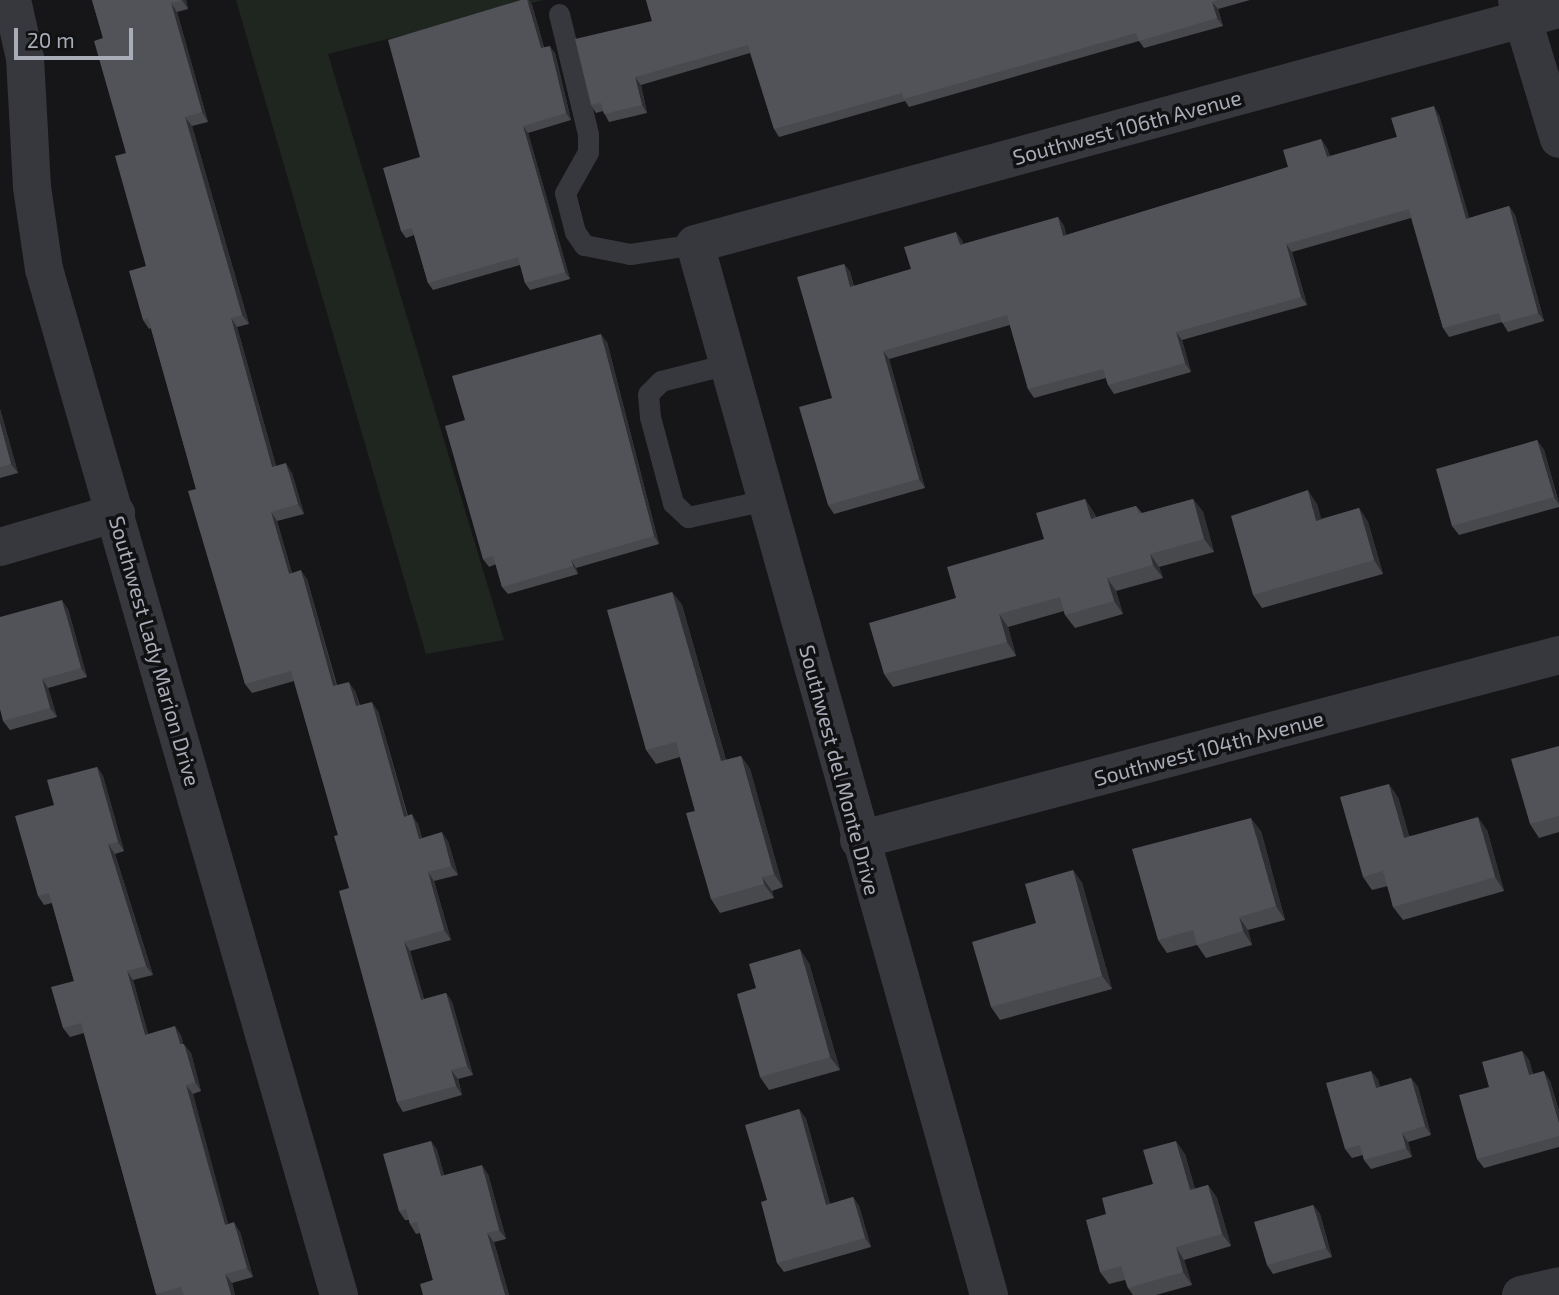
<!DOCTYPE html>
<style>
body{margin:0}
#map{position:relative;width:1559px;height:1295px;overflow:hidden;background:#161618;font-family:"Exo 2",sans-serif}
div>[style]{position:absolute}
.green>*{inset:0;background:#1e261f}
.lane>*{height:21px;margin:-10.5px;padding:0 10.5px;transform-origin:10.5px;border-radius:10.5px;background:#37383d}
.street>*{height:38px;margin:-19px;padding:0 19px;transform-origin:19px;border-radius:19px;background:#37383d}
.wall>*{inset:0;background:#47494d}
.shaded-wall>*{inset:0;background:#2f3033}
.building>*{inset:0;background:#525359}
span{translate:-50% -50%;white-space:nowrap;text-align:center;line-height:1.15;-webkit-text-stroke:7px #111113;paint-order:stroke}
.street-label{font-size:21px;color:#a8adb8}
.scale{position:absolute;left:14px;top:28px;width:119px;height:32px;box-sizing:border-box;border:4px solid #a8adb8;border-top:0;padding-left:9px;font-size:21px;line-height:24px;white-space:nowrap;color:#a8adb8;-webkit-text-stroke:5px #111113;paint-order:stroke}
</style>
<div id="map">
<div class="green">
<div style="clip-path:polygon(236px 0,544px 0,328px 54px,504px 640px,426px 654px)"></div>
</div>
<div class="lane">
<div style="left:559px;top:14px;width:123px;rotate:76.4deg"></div>
<div style="left:588px;top:134px;width:18px;rotate:90deg"></div>
<div style="left:588px;top:152px;width:47px;rotate:119.3deg"></div>
<div style="left:565px;top:193px;width:40px;rotate:75.6deg"></div>
<div style="left:575px;top:232px;width:16px;rotate:55deg"></div>
<div style="left:584px;top:245px;width:47px;rotate:11.1deg"></div>
<div style="left:630px;top:254px;width:66px;rotate:-8.7deg"></div>
<div style="left:728px;top:364px;width:69px;rotate:165.8deg"></div>
<div style="left:661px;top:381px;width:18px;rotate:135deg"></div>
<div style="left:648px;top:394px;width:23px;rotate:85deg"></div>
<div style="left:650px;top:417px;width:89px;rotate:75deg"></div>
<div style="left:673px;top:503px;width:21px;rotate:43deg"></div>
<div style="left:688px;top:517px;width:80px;rotate:-12.3deg"></div>
</div>
<div class="street">
<div style="left:12px;top:0;width:59px;rotate:77.4deg"></div>
<div style="left:25px;top:58px;width:129px;rotate:86.9deg"></div>
<div style="left:32px;top:187px;width:83px;rotate:81.7deg"></div>
<div style="left:44px;top:269px;width:1068px;rotate:73.96deg"></div>
<div style="left:1517px;top:0;width:145px;rotate:73.2deg"></div>
<div style="left:0;top:547px;width:121px;rotate:-16.3deg"></div>
<div style="left:859px;top:840px;width:724px;rotate:-14.8deg"></div>
<div style="left:989px;top:1295px;width:1091px;rotate:-105.63deg"></div>
<div style="left:695px;top:244px;width:895px;rotate:-15.22deg"></div>
<div style="left:1521px;top:1295px;width:39px;rotate:-13deg"></div>
</div>
<div class="wall">
<div style="clip-path:polygon(92px 0,186px 0,188px 9px,177px 12px,208px 122px,192px 126px,249px 324px,237px 327px,276px 466px,292px 473px,304px 514px,277px 521px,292px 573px,307px 579px,337px 685px,355px 691px,360px 705px,378px 711px,408px 816px,418px 824px,422px 838px,448px 841px,458px 875px,434px 881px,451px 940px,410px 951px,424px 999px,446px 993px,452px 1002px,473px 1075px,458px 1079px,462px 1095px,403px 1112px,397px 1102px,338px 835px,294px 681px,252px 693px,245px 684px,196px 489px,151px 328px,149px 329px,143px 320px,146px 266px,126px 153px,103px 38px)"></div>
<div style="clip-path:polygon(521px 0,528px 0,532px 5px,544px 47px,555px 53px,571px 120px,528px 133px,570px 279px,530px 290px,525px 283px,520px 265px,433px 290px,428px 283px,414px 235px,406px 238px,401px 231px,420px 157px)"></div>
<div style="clip-path:polygon(646px 0,1250px 0,1218px 9px,1223px 26px,1144px 48px,1139px 41px,909px 107px,905px 101px,779px 137px,774px 129px,750px 53px,641px 85px,647px 113px,609px 122px,603px 111px,596px 113px,591px 105px,652px 21px)"></div>
<div style="clip-path:polygon(1439px 115px,1469px 218px,1509px 206px,1515px 215px,1544px 321px,1508px 332px,1502px 322px,1449px 337px,1443px 328px,1411px 218px,1292px 252px,1307px 305px,1182px 340px,1191px 372px,1114px 394px,1108px 385px,1106px 378px,1034px 398px,1028px 389px,1010px 325px,889px 359px,925px 488px,834px 514px,828px 505px,832px 398px,844px 264px,850px 272px,854px 286px,911px 269px,962px 240px,963px 244px,1058px 217px,1064px 226px,1066px 235px,1288px 167px,1321px 139px,1327px 148px,1330px 156px,1397px 137px)"></div>
<div style="clip-path:polygon(607px 342px,659px 544px,576px 568px,578px 574px,508px 594px,502px 587px,496px 564px,489px 567px,483px 559px,465px 420px)"></div>
<div style="clip-path:polygon(0 409px,18px 473px,0 478px)"></div>
<div style="clip-path:polygon(1537px 440px,1544px 450px,1559px 503px,1559px 507px,1459px 535px,1452px 526px)"></div>
<div style="clip-path:polygon(1085px 499px,1094px 513px,1096px 517px,1136px 506px,1142px 513px,1193px 499px,1203px 512px,1214px 552px,1159px 567px,1163px 578px,1116px 591px,1123px 614px,1075px 628px,1065px 615px,1064px 611px,1008px 627px,1016px 656px,893px 687px,884px 674px,956px 598px,1044px 539px)"></div>
<div style="clip-path:polygon(1317px 504px,1321px 519px,1359px 508px,1368px 522px,1383px 574px,1262px 608px,1253px 595px)"></div>
<div style="clip-path:polygon(672px 592px,682px 605px,726px 760px,741px 756px,750px 769px,783px 887px,772px 891px,774px 898px,720px 913px,711px 899px,695px 811px,680px 757px,656px 764px,646px 750px)"></div>
<div style="clip-path:polygon(68px 609px,87px 677px,48px 688px,57px 717px,10px 730px,3px 721px)"></div>
<div style="clip-path:polygon(1559px 746px,1559px 832px,1539px 838px,1530px 824px)"></div>
<div style="clip-path:polygon(97px 767px,103px 776px,124px 851px,115px 854px,153px 975px,133px 980px,148px 1034px,181px 1035px,183px 1044px,191px 1053px,201px 1091px,193px 1094px,213px 1172px,228px 1224px,240px 1232px,253px 1277px,232px 1283px,235px 1295px,157px 1295px,156px 1294px,84px 1033px,70px 1037px,63px 1028px,74px 981px,52px 903px,44px 905px,38px 896px,54px 805px)"></div>
<div style="clip-path:polygon(1398px 797px,1409px 836px,1487px 830px,1504px 891px,1403px 920px,1393px 907px,1388px 886px,1372px 890px,1363px 877px)"></div>
<div style="clip-path:polygon(1261px 831px,1285px 920px,1248px 930px,1252px 945px,1206px 958px,1197px 945px,1167px 953px,1158px 940px)"></div>
<div style="clip-path:polygon(1073px 870px,1082px 883px,1112px 989px,1000px 1020px,991px 1007px,1036px 923px)"></div>
<div style="clip-path:polygon(809px 963px,840px 1070px,769px 1090px,760px 1077px,756px 988px)"></div>
<div style="clip-path:polygon(1522px 1051px,1529px 1060px,1533px 1074px,1550px 1081px,1559px 1111px,1559px 1147px,1484px 1168px,1477px 1159px,1489px 1087px)"></div>
<div style="clip-path:polygon(1371px 1071px,1378px 1080px,1380px 1087px,1411px 1078px,1418px 1087px,1431px 1135px,1408px 1142px,1412px 1157px,1371px 1169px,1364px 1160px,1363px 1155px,1352px 1158px,1345px 1149px)"></div>
<div style="clip-path:polygon(799px 1109px,806px 1119px,830px 1204px,853px 1197px,859px 1206px,871px 1247px,784px 1272px,777px 1263px,767px 1200px)"></div>
<div style="clip-path:polygon(431px 1141px,437px 1150px,444px 1175px,488px 1174px,506px 1239px,494px 1242px,509px 1295px,423px 1295px,433px 1280px,420px 1233px,416px 1234px,410px 1224px,409px 1220px,405px 1220px,399px 1211px)"></div>
<div style="clip-path:polygon(1185px 1154px,1195px 1189px,1208px 1185px,1217px 1198px,1231px 1246px,1184px 1260px,1192px 1285px,1156px 1295px,1133px 1295px,1128px 1288px,1125px 1280px,1109px 1284px,1100px 1272px,1106px 1214px,1153px 1184px)"></div>
<div style="clip-path:polygon(1313px 1205px,1320px 1214px,1332px 1257px,1273px 1274px,1267px 1265px)"></div>
</div>
<div class="shaded-wall">
<div style="clip-path:polygon(182px 0,186px 0,188px 9px)"></div>
<div style="clip-path:polygon(527px 0,532px 5px,546px 55px,541px 48px)"></div>
<div style="clip-path:polygon(1212px 2px,1218px 9px,1223px 26px,1217px 18px)"></div>
<div style="clip-path:polygon(171px 3px,177px 12px,208px 122px,202px 112px)"></div>
<div style="clip-path:polygon(550px 46px,555px 53px,571px 120px,566px 113px)"></div>
<div style="clip-path:polygon(635px 77px,641px 85px,647px 113px,642px 105px)"></div>
<div style="clip-path:polygon(1434px 106px,1439px 115px,1472px 227px,1466px 219px)"></div>
<div style="clip-path:polygon(185px 117px,192px 126px,249px 324px,242px 315px)"></div>
<div style="clip-path:polygon(523px 126px,528px 133px,570px 279px,565px 272px)"></div>
<div style="clip-path:polygon(1321px 139px,1327px 148px,1333px 166px,1327px 157px)"></div>
<div style="clip-path:polygon(1509px 206px,1515px 215px,1544px 321px,1538px 313px)"></div>
<div style="clip-path:polygon(1058px 217px,1064px 226px,1069px 245px,1063px 236px)"></div>
<div style="clip-path:polygon(956px 232px,962px 240px,966px 254px,960px 245px)"></div>
<div style="clip-path:polygon(1286px 244px,1292px 252px,1307px 305px,1301px 297px)"></div>
<div style="clip-path:polygon(844px 264px,850px 272px,856px 295px,850px 287px)"></div>
<div style="clip-path:polygon(231px 318px,237px 327px,279px 476px,272px 467px)"></div>
<div style="clip-path:polygon(1176px 332px,1182px 340px,1191px 372px,1185px 363px)"></div>
<div style="clip-path:polygon(601px 334px,607px 342px,659px 544px,654px 536px)"></div>
<div style="clip-path:polygon(883px 351px,889px 359px,925px 488px,919px 479px)"></div>
<div style="clip-path:polygon(0 409px,18px 473px,11px 464px,0 423px)"></div>
<div style="clip-path:polygon(1537px 440px,1544px 450px,1559px 505px,1554px 497px)"></div>
<div style="clip-path:polygon(286px 463px,292px 473px,304px 514px,298px 504px)"></div>
<div style="clip-path:polygon(1308px 490px,1317px 504px,1326px 534px,1316px 521px)"></div>
<div style="clip-path:polygon(1085px 499px,1094px 513px,1100px 532px,1091px 519px)"></div>
<div style="clip-path:polygon(1193px 499px,1203px 512px,1214px 552px,1204px 539px)"></div>
<div style="clip-path:polygon(1359px 508px,1368px 522px,1383px 574px,1374px 560px)"></div>
<div style="clip-path:polygon(271px 512px,277px 521px,295px 583px,289px 574px)"></div>
<div style="clip-path:polygon(1150px 554px,1159px 567px,1163px 578px,1153px 565px)"></div>
<div style="clip-path:polygon(571px 560px,576px 568px,578px 574px,573px 566px)"></div>
<div style="clip-path:polygon(301px 570px,307px 579px,339px 695px,333px 686px)"></div>
<div style="clip-path:polygon(1107px 578px,1116px 591px,1123px 614px,1114px 601px)"></div>
<div style="clip-path:polygon(672px 592px,682px 605px,730px 775px,721px 761px)"></div>
<div style="clip-path:polygon(62px 600px,68px 609px,87px 677px,81px 668px)"></div>
<div style="clip-path:polygon(999px 614px,1008px 627px,1016px 656px,1007px 642px)"></div>
<div style="clip-path:polygon(42px 679px,48px 688px,57px 717px,50px 708px)"></div>
<div style="clip-path:polygon(349px 682px,355px 691px,362px 715px,356px 706px)"></div>
<div style="clip-path:polygon(372px 702px,378px 711px,410px 826px,404px 817px)"></div>
<div style="clip-path:polygon(741px 756px,750px 769px,783px 887px,774px 874px)"></div>
<div style="clip-path:polygon(97px 767px,103px 776px,124px 851px,118px 842px)"></div>
<div style="clip-path:polygon(1389px 784px,1398px 797px,1413px 851px,1404px 838px)"></div>
<div style="clip-path:polygon(412px 814px,418px 824px,425px 848px,419px 839px)"></div>
<div style="clip-path:polygon(1478px 817px,1487px 830px,1504px 891px,1495px 877px)"></div>
<div style="clip-path:polygon(1251px 818px,1261px 831px,1285px 920px,1276px 906px)"></div>
<div style="clip-path:polygon(442px 832px,448px 841px,458px 875px,451px 866px)"></div>
<div style="clip-path:polygon(108px 844px,115px 854px,153px 975px,146px 966px)"></div>
<div style="clip-path:polygon(1073px 870px,1082px 883px,1112px 989px,1102px 976px)"></div>
<div style="clip-path:polygon(428px 872px,434px 881px,451px 940px,444px 930px)"></div>
<div style="clip-path:polygon(762px 877px,772px 891px,774px 898px,764px 884px)"></div>
<div style="clip-path:polygon(1239px 917px,1248px 930px,1252px 945px,1243px 931px)"></div>
<div style="clip-path:polygon(404px 942px,410px 951px,427px 1010px,421px 1000px)"></div>
<div style="clip-path:polygon(800px 949px,809px 963px,840px 1070px,830px 1057px)"></div>
<div style="clip-path:polygon(127px 971px,133px 980px,151px 1044px,145px 1035px)"></div>
<div style="clip-path:polygon(446px 993px,452px 1002px,473px 1075px,467px 1066px)"></div>
<div style="clip-path:polygon(175px 1026px,181px 1035px,186px 1054px,180px 1044px)"></div>
<div style="clip-path:polygon(184px 1044px,191px 1053px,201px 1091px,195px 1082px)"></div>
<div style="clip-path:polygon(1522px 1051px,1529px 1060px,1536px 1084px,1529px 1075px)"></div>
<div style="clip-path:polygon(451px 1070px,458px 1079px,462px 1095px,456px 1086px)"></div>
<div style="clip-path:polygon(1371px 1071px,1378px 1080px,1383px 1097px,1376px 1088px)"></div>
<div style="clip-path:polygon(1544px 1071px,1550px 1081px,1559px 1111px,1559px 1124px)"></div>
<div style="clip-path:polygon(1411px 1078px,1418px 1087px,1431px 1135px,1425px 1126px)"></div>
<div style="clip-path:polygon(186px 1085px,193px 1094px,231px 1234px,225px 1225px)"></div>
<div style="clip-path:polygon(799px 1109px,806px 1119px,833px 1214px,826px 1205px)"></div>
<div style="clip-path:polygon(1402px 1133px,1408px 1142px,1412px 1157px,1406px 1148px)"></div>
<div style="clip-path:polygon(431px 1141px,437px 1150px,447px 1186px,441px 1176px)"></div>
<div style="clip-path:polygon(1176px 1141px,1185px 1154px,1199px 1203px,1190px 1190px)"></div>
<div style="clip-path:polygon(482px 1165px,488px 1174px,506px 1239px,499px 1230px)"></div>
<div style="clip-path:polygon(1208px 1185px,1217px 1198px,1231px 1246px,1222px 1234px)"></div>
<div style="clip-path:polygon(853px 1197px,859px 1206px,871px 1247px,865px 1238px)"></div>
<div style="clip-path:polygon(1313px 1205px,1320px 1214px,1332px 1257px,1326px 1248px)"></div>
<div style="clip-path:polygon(234px 1222px,240px 1232px,253px 1277px,247px 1268px)"></div>
<div style="clip-path:polygon(487px 1233px,494px 1242px,509px 1295px,505px 1295px)"></div>
<div style="clip-path:polygon(1176px 1247px,1184px 1260px,1192px 1285px,1183px 1272px)"></div>
<div style="clip-path:polygon(225px 1274px,232px 1283px,235px 1295px,231px 1295px)"></div>
</div>
<div class="building">
<div style="clip-path:polygon(92px 0,182px 0,171px 3px,202px 112px,185px 117px,242px 315px,231px 318px,272px 467px,286px 463px,298px 504px,271px 512px,289px 574px,301px 570px,333px 686px,349px 682px,356px 706px,372px 702px,404px 817px,412px 814px,419px 839px,442px 832px,451px 866px,428px 872px,444px 930px,404px 942px,421px 1000px,446px 993px,467px 1066px,451px 1070px,456px 1086px,397px 1102px,339px 891px,349px 888px,334px 836px,338px 835px,291px 671px,245px 684px,188px 491px,196px 489px,148px 318px,143px 320px,129px 271px,146px 266px,115px 156px,126px 153px,94px 41px,103px 38px)"></div>
<div style="clip-path:polygon(521px 0,527px 0,541px 48px,550px 46px,566px 113px,523px 126px,565px 272px,525px 283px,518px 257px,428px 283px,412px 228px,401px 231px,383px 168px,420px 157px,388px 40px)"></div>
<div style="clip-path:polygon(646px 0,1218px 0,1212px 2px,1217px 18px,1139px 41px,1136px 33px,904px 99px,902px 93px,774px 129px,748px 45px,635px 77px,642px 105px,604px 114px,601px 103px,591px 105px,575px 39px,652px 21px)"></div>
<div style="clip-path:polygon(1434px 106px,1466px 219px,1509px 206px,1538px 313px,1502px 323px,1499px 313px,1443px 328px,1409px 209px,1286px 244px,1301px 297px,1176px 332px,1185px 363px,1108px 385px,1103px 369px,1028px 389px,1007px 315px,883px 351px,919px 479px,828px 505px,799px 407px,832px 398px,797px 277px,844px 264px,850px 287px,911px 269px,904px 247px,956px 232px,960px 245px,1058px 217px,1063px 236px,1288px 167px,1283px 150px,1321px 139px,1327px 157px,1397px 137px,1391px 118px)"></div>
<div style="clip-path:polygon(601px 334px,654px 536px,571px 560px,573px 566px,502px 587px,493px 556px,483px 559px,445px 426px,465px 420px,452px 376px)"></div>
<div style="clip-path:polygon(0 423px,11px 464px,0 467px)"></div>
<div style="clip-path:polygon(1537px 440px,1554px 497px,1452px 526px,1436px 469px)"></div>
<div style="clip-path:polygon(1308px 490px,1316px 521px,1359px 508px,1374px 560px,1253px 595px,1231px 516px)"></div>
<div style="clip-path:polygon(1085px 499px,1091px 519px,1136px 506px,1139px 514px,1193px 499px,1204px 539px,1150px 554px,1153px 565px,1107px 578px,1114px 601px,1065px 615px,1060px 597px,999px 614px,1007px 642px,884px 674px,869px 623px,956px 598px,947px 567px,1044px 539px,1036px 513px)"></div>
<div style="clip-path:polygon(672px 592px,721px 761px,741px 756px,774px 874px,762px 877px,764px 884px,711px 899px,686px 813px,695px 811px,676px 742px,646px 750px,607px 610px)"></div>
<div style="clip-path:polygon(62px 600px,81px 668px,42px 679px,50px 708px,3px 721px,0 709px,0 617px)"></div>
<div style="clip-path:polygon(1559px 746px,1559px 816px,1530px 824px,1511px 759px)"></div>
<div style="clip-path:polygon(97px 767px,118px 842px,108px 844px,146px 966px,127px 971px,145px 1035px,175px 1026px,180px 1044px,184px 1044px,195px 1082px,186px 1085px,207px 1162px,225px 1225px,234px 1222px,247px 1268px,225px 1274px,231px 1295px,184px 1295px,181px 1287px,156px 1294px,81px 1023px,63px 1028px,51px 987px,74px 981px,49px 893px,38px 896px,15px 816px,54px 805px,47px 780px)"></div>
<div style="clip-path:polygon(1389px 784px,1404px 838px,1478px 817px,1495px 877px,1393px 907px,1383px 871px,1363px 877px,1340px 797px)"></div>
<div style="clip-path:polygon(1251px 818px,1276px 906px,1239px 917px,1243px 931px,1197px 945px,1193px 930px,1158px 940px,1132px 849px)"></div>
<div style="clip-path:polygon(1073px 870px,1102px 976px,991px 1007px,972px 942px,1036px 923px,1025px 884px)"></div>
<div style="clip-path:polygon(800px 949px,830px 1057px,760px 1077px,737px 994px,756px 988px,749px 964px)"></div>
<div style="clip-path:polygon(1522px 1051px,1529px 1075px,1544px 1071px,1559px 1124px,1559px 1136px,1477px 1159px,1459px 1095px,1489px 1087px,1482px 1062px)"></div>
<div style="clip-path:polygon(1371px 1071px,1376px 1088px,1411px 1078px,1425px 1126px,1402px 1133px,1406px 1148px,1364px 1160px,1360px 1145px,1345px 1149px,1326px 1083px)"></div>
<div style="clip-path:polygon(799px 1109px,826px 1205px,853px 1197px,865px 1238px,777px 1263px,761px 1202px,767px 1200px,745px 1125px)"></div>
<div style="clip-path:polygon(431px 1141px,441px 1176px,482px 1165px,499px 1230px,487px 1233px,505px 1295px,423px 1295px,420px 1284px,433px 1280px,417px 1222px,410px 1224px,406px 1209px,399px 1211px,383px 1154px)"></div>
<div style="clip-path:polygon(1176px 1141px,1190px 1190px,1208px 1185px,1222px 1234px,1176px 1247px,1183px 1272px,1128px 1288px,1121px 1266px,1100px 1272px,1086px 1220px,1106px 1214px,1102px 1198px,1153px 1184px,1143px 1150px)"></div>
<div style="clip-path:polygon(1313px 1205px,1326px 1248px,1267px 1265px,1254px 1222px)"></div>
</div>
<div class="street-label">
<span style="left:1127px;top:127px;rotate:-15deg">Southwest 106th Avenue</span>
<span style="left:155px;top:651px;rotate:74deg">Southwest Lady Marion Drive</span>
<span style="left:1209px;top:748px;rotate:-15deg">Southwest 104th Avenue</span>
<span style="left:840px;top:770px;rotate:75deg">Southwest del Monte Drive</span>
</div>
<div class="scale">20 m</div>
</div>
